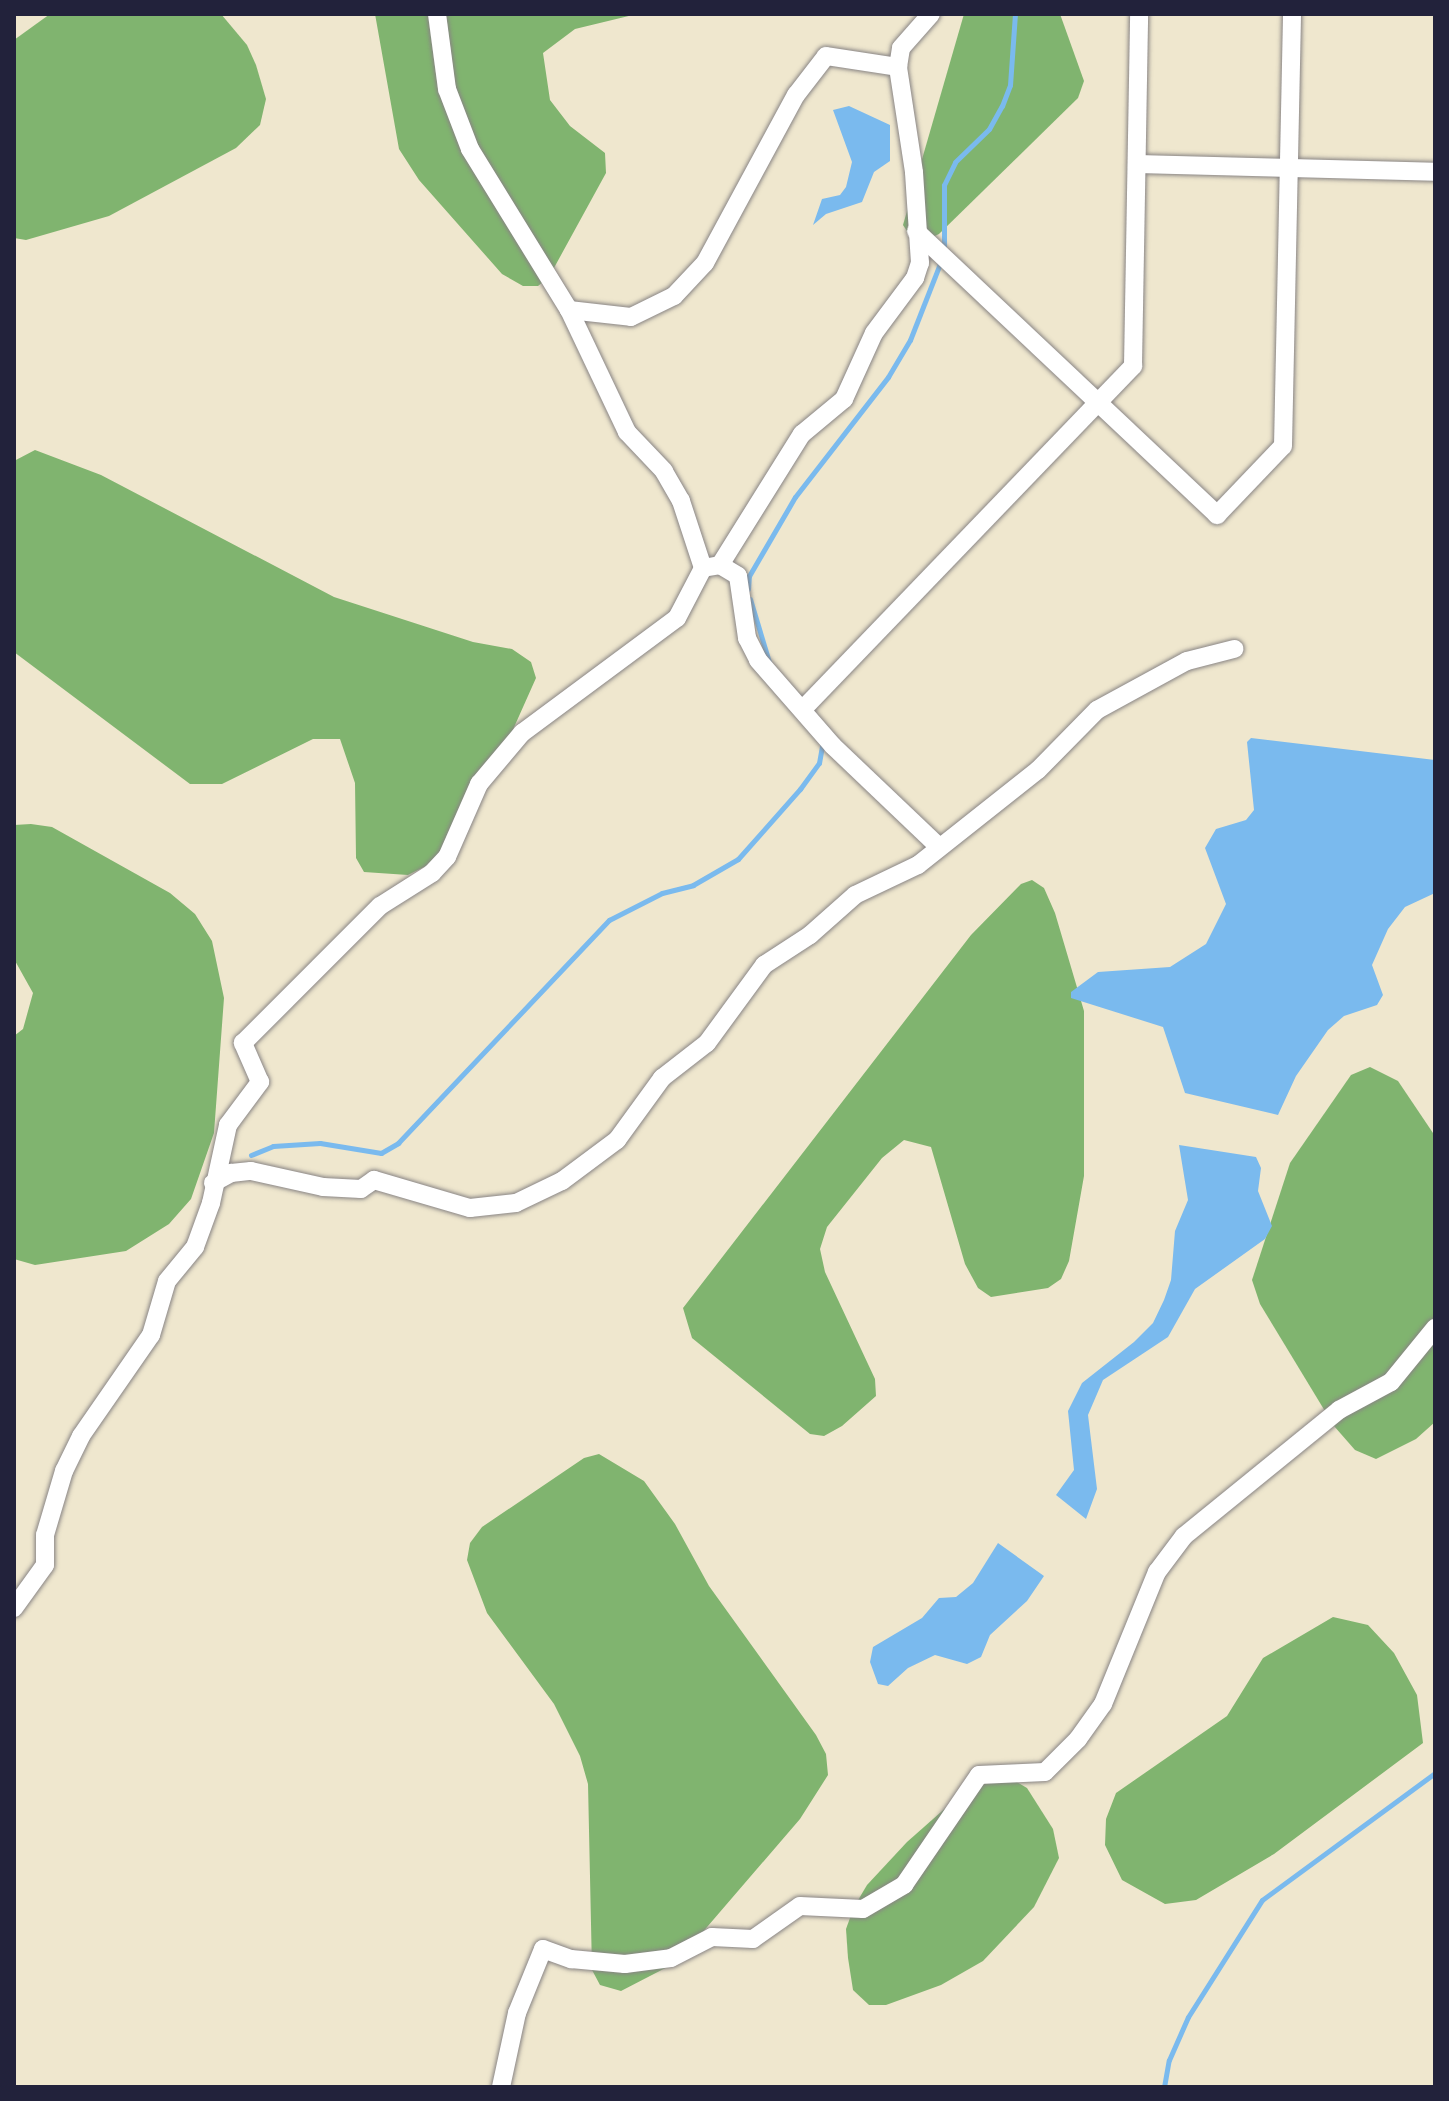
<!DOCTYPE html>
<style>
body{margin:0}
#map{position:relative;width:1449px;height:2101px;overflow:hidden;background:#efe7ce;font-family:"Playpen Sans",sans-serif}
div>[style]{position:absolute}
.forest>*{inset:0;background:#80b46f}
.water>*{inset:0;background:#7abaee}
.stream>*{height:5px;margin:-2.5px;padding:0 2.5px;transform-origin:2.5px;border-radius:2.5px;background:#7abaee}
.roads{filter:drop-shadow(0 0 2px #888484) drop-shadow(0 0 2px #888484)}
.minor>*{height:18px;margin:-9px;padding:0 9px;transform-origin:9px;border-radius:9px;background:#fff}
span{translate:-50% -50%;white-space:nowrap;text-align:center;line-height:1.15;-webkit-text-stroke:8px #f7f3e8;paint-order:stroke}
.frame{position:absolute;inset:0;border:16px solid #22223b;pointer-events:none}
</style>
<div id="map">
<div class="forest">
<div style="clip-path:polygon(50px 14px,221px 14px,247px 45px,256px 65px,266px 99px,260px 125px,236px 148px,109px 216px,26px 240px,14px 238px,14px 40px)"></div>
<div style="clip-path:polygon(375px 14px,637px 14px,575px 29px,543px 53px,550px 100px,570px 126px,605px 153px,606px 173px,549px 277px,538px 286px,523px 286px,502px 274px,419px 180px,399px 149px)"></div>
<div style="clip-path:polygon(964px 14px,1060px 14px,1084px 81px,1078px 98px,939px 234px,916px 245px,903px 225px)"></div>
<div style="clip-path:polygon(35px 450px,101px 475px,334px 597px,473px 642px,512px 649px,531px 662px,536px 678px,478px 808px,428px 865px,408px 875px,364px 872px,356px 858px,355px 783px,340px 739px,313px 739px,222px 784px,190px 784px,14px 652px,14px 461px)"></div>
<div style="clip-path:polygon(31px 824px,52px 827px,170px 893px,195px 914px,212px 941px,224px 998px,214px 1133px,191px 1199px,169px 1224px,126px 1251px,35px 1265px,14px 1259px,14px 1036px,23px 1029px,33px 993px,14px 959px,14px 825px)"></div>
<div style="clip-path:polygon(1032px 880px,1044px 888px,1055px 913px,1084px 1011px,1084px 1176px,1069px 1261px,1061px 1279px,1048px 1288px,991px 1297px,978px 1288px,965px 1264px,931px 1147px,904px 1140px,882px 1158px,827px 1227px,820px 1249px,825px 1272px,875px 1379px,876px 1396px,842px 1426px,824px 1436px,810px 1434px,692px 1338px,683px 1308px,971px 935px,1021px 884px)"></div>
<div style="clip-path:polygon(1370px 1067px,1398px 1081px,1435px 1136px,1435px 1422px,1416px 1439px,1376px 1459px,1355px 1450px,1334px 1426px,1260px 1304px,1252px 1280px,1290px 1163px,1351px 1075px)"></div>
<div style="clip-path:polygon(599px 1454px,644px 1481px,675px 1524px,709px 1586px,816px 1735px,826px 1754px,828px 1775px,800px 1819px,677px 1962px,621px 1991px,600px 1985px,592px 1970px,588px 1784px,580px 1756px,554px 1704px,487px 1613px,467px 1560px,470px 1543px,482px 1527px,584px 1458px)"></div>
<div style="clip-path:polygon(1333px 1617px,1368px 1625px,1394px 1653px,1417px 1695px,1423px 1743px,1274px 1854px,1196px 1900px,1165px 1904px,1122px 1880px,1105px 1845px,1106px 1819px,1116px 1793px,1227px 1716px,1263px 1658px)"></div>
<div style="clip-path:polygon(998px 1771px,1027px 1788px,1053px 1829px,1059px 1858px,1034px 1907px,983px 1961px,941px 1985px,886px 2005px,869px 2005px,853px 1990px,848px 1958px,846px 1929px,854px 1907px,867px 1885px,907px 1842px,984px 1774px)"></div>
</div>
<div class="water">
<div style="clip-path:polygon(849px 106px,890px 125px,890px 161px,874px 172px,862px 202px,826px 214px,813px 225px,822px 199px,840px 195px,846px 187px,852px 162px,833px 110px)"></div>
<div style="clip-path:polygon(1251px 738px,1435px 760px,1435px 893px,1405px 907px,1388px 929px,1372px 965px,1383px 995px,1377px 1005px,1344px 1016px,1328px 1030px,1296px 1076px,1278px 1115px,1185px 1093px,1163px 1027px,1071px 998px,1071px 992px,1098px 972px,1170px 967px,1206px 944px,1226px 904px,1205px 848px,1216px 829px,1246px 820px,1254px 810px,1247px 742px)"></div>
<div style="clip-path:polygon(1179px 1145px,1256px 1157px,1261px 1168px,1258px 1191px,1272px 1226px,1265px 1239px,1195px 1289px,1168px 1337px,1103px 1380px,1088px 1415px,1097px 1489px,1086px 1519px,1056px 1495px,1074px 1470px,1068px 1411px,1082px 1383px,1134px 1342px,1153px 1323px,1164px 1300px,1171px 1280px,1175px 1231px,1188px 1200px)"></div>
<div style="clip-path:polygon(998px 1543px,1044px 1576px,1027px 1601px,990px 1635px,981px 1657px,967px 1664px,935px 1655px,908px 1668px,888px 1686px,878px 1684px,870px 1662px,873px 1647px,922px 1618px,939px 1598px,956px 1597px,973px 1583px)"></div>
</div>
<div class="stream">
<div style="left:944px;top:251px;width:66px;rotate:-90deg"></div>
<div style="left:944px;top:185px;width:25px;rotate:-64deg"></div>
<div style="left:955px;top:162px;width:47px;rotate:-44.1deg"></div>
<div style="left:989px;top:129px;width:26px;rotate:-61deg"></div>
<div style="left:1002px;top:106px;width:22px;rotate:-69deg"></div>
<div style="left:1010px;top:85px;width:71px;rotate:-86deg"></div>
<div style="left:748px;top:589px;width:13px;rotate:-86deg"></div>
<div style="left:749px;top:576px;width:91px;rotate:-59.8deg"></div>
<div style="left:795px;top:497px;width:152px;rotate:-52.2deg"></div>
<div style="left:888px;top:377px;width:43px;rotate:-59.3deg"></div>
<div style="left:910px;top:340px;width:85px;rotate:-68.6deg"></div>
<div style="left:750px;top:599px;width:66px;rotate:73.2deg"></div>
<div style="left:251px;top:1155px;width:24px;rotate:-22deg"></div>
<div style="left:273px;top:1146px;width:47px;rotate:-3.7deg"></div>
<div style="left:320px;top:1143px;width:62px;rotate:9.3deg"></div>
<div style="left:381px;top:1153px;width:20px;rotate:-30deg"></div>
<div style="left:398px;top:1143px;width:307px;rotate:-46.6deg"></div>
<div style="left:609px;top:920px;width:59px;rotate:-27deg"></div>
<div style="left:662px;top:893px;width:32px;rotate:-14deg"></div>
<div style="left:693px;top:885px;width:52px;rotate:-30deg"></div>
<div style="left:738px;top:859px;width:94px;rotate:-48.5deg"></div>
<div style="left:800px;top:789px;width:32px;rotate:-54deg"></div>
<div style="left:819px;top:763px;width:22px;rotate:-80deg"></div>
<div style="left:1164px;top:2087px;width:27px;rotate:-80deg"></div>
<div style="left:1169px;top:2060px;width:47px;rotate:-66.2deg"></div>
<div style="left:1188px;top:2017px;width:138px;rotate:-57.7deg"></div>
<div style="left:1262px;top:1900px;width:215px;rotate:-36.3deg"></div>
</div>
<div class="roads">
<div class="minor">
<div style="left:1137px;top:164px;width:298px;rotate:1.5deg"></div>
<div style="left:916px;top:231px;width:414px;rotate:43.3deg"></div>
<div style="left:1217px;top:515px;width:95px;rotate:-46.3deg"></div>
<div style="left:1283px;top:446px;width:432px;rotate:-88.8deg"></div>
<div style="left:569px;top:310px;width:62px;rotate:6.4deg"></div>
<div style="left:631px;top:317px;width:48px;rotate:-26deg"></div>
<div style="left:674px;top:296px;width:45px;rotate:-46.8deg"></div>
<div style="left:705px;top:263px;width:191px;rotate:-61.6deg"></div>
<div style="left:796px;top:95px;width:49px;rotate:-52.4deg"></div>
<div style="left:826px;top:56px;width:73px;rotate:8.7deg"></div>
<div style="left:720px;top:565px;width:21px;rotate:31deg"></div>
<div style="left:738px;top:576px;width:63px;rotate:81.7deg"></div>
<div style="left:747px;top:638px;width:25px;rotate:63deg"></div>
<div style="left:758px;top:660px;width:114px;rotate:48.9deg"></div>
<div style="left:833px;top:746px;width:146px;rotate:43.6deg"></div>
<div style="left:703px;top:568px;width:17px;rotate:-10deg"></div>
<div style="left:720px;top:565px;width:155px;rotate:-58deg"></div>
<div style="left:802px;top:434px;width:55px;rotate:-39.8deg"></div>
<div style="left:844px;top:399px;width:72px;rotate:-65.6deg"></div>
<div style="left:874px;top:333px;width:69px;rotate:-53.3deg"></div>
<div style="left:915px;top:278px;width:16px;rotate:-72deg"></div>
<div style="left:920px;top:263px;width:91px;rotate:-93.8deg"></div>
<div style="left:914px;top:172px;width:106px;rotate:-98.7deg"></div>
<div style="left:898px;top:67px;width:19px;rotate:-81deg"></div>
<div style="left:901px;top:48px;width:45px;rotate:-48.6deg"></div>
<div style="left:804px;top:708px;width:475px;rotate:-46.1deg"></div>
<div style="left:1133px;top:366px;width:352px;rotate:-89deg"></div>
<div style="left:213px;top:1183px;width:21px;rotate:-29deg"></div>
<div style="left:231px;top:1173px;width:20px;rotate:-6deg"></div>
<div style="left:251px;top:1171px;width:74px;rotate:12.5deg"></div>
<div style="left:323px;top:1187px;width:38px;rotate:3deg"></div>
<div style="left:361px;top:1189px;width:16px;rotate:-35deg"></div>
<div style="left:374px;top:1180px;width:100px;rotate:16.3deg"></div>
<div style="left:470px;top:1208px;width:46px;rotate:-6.2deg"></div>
<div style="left:516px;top:1203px;width:51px;rotate:-25.6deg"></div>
<div style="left:562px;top:1181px;width:69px;rotate:-36.7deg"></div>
<div style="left:617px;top:1140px;width:77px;rotate:-54deg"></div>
<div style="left:662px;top:1078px;width:57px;rotate:-37.9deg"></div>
<div style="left:707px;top:1043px;width:97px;rotate:-53.8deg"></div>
<div style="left:764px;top:965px;width:55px;rotate:-33.1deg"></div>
<div style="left:810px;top:935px;width:60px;rotate:-41.6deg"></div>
<div style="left:855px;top:895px;width:70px;rotate:-25.5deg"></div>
<div style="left:918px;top:865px;width:153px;rotate:-38.4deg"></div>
<div style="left:1038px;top:770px;width:84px;rotate:-45.5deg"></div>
<div style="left:1097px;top:710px;width:102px;rotate:-28.6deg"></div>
<div style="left:1187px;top:661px;width:49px;rotate:-14.3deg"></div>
<div style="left:14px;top:1608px;width:53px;rotate:-54.2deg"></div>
<div style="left:45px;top:1565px;width:30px;rotate:-90deg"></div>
<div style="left:45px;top:1535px;width:67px;rotate:-73.5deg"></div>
<div style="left:64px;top:1471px;width:39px;rotate:-64deg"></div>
<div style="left:81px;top:1436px;width:123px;rotate:-55.3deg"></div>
<div style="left:151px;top:1335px;width:56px;rotate:-73.5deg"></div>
<div style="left:167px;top:1281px;width:44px;rotate:-50.5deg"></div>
<div style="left:195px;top:1247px;width:47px;rotate:-70deg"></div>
<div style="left:211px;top:1203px;width:80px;rotate:-77.7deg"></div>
<div style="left:228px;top:1125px;width:54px;rotate:-53.3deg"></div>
<div style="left:260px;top:1082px;width:43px;rotate:-113.6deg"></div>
<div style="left:243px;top:1043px;width:194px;rotate:-45deg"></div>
<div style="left:380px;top:906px;width:62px;rotate:-32.4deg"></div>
<div style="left:432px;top:873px;width:22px;rotate:-47deg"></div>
<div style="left:447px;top:857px;width:80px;rotate:-66.3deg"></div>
<div style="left:479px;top:784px;width:67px;rotate:-49.9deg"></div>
<div style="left:522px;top:733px;width:193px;rotate:-36.6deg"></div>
<div style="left:677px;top:618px;width:56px;rotate:-62.5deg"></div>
<div style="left:703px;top:568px;width:71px;rotate:-108.2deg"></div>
<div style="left:681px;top:501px;width:34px;rotate:-120deg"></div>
<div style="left:664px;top:471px;width:54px;rotate:-133.5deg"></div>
<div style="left:627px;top:432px;width:135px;rotate:-115.4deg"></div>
<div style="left:569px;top:310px;width:189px;rotate:-121.6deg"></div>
<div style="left:470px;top:149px;width:64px;rotate:-111deg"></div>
<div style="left:447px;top:89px;width:76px;rotate:-97.6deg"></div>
<div style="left:501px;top:2087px;width:76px;rotate:-77.8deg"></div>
<div style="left:517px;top:2013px;width:69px;rotate:-67.9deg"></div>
<div style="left:543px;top:1949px;width:30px;rotate:20deg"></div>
<div style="left:571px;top:1959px;width:54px;rotate:5.3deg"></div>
<div style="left:625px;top:1964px;width:46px;rotate:-7.4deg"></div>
<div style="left:671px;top:1958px;width:46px;rotate:-27.1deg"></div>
<div style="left:712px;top:1937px;width:41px;rotate:2.8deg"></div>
<div style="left:753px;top:1939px;width:57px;rotate:-35.1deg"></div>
<div style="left:800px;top:1906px;width:63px;rotate:2.7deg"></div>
<div style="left:863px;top:1909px;width:48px;rotate:-30.3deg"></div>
<div style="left:904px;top:1885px;width:133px;rotate:-55.7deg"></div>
<div style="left:979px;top:1775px;width:66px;rotate:-2.6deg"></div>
<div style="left:1045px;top:1772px;width:47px;rotate:-45deg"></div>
<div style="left:1078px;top:1739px;width:43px;rotate:-54.5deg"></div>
<div style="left:1103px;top:1704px;width:143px;rotate:-67.8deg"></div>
<div style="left:1157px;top:1572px;width:45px;rotate:-53.1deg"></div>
<div style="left:1184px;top:1536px;width:200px;rotate:-39.1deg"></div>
<div style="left:1339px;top:1410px;width:59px;rotate:-28.3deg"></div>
<div style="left:1391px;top:1382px;width:70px;rotate:-50.8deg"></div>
</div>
</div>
<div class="frame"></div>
</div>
